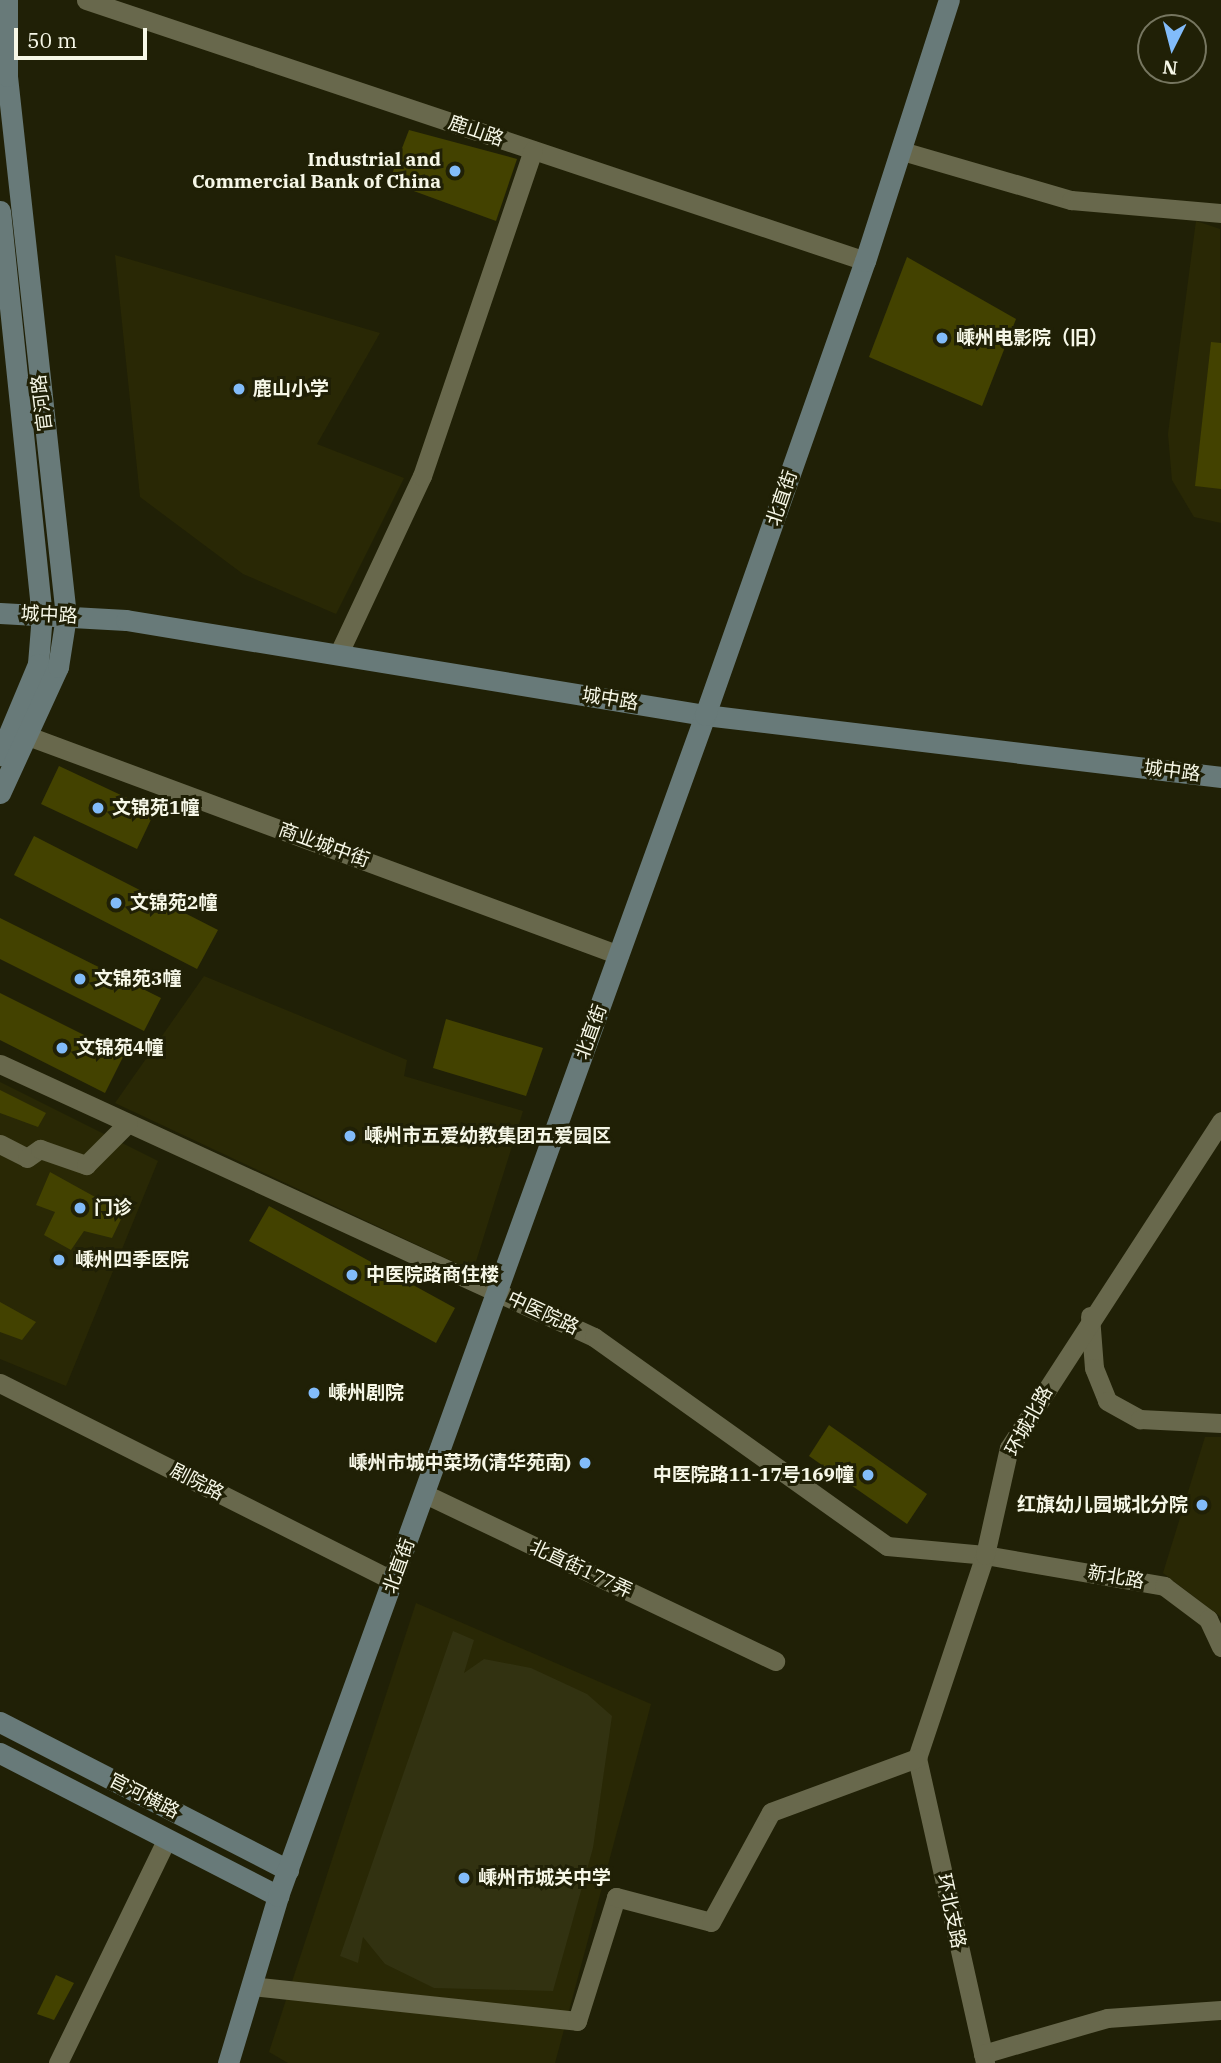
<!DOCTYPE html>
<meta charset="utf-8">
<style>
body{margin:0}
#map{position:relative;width:1221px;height:2063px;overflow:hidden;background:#202006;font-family:"IBM Plex Serif","Noto Sans SC",serif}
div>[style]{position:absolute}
.built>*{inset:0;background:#292805}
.green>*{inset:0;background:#323211}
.building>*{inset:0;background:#434200}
.street>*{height:19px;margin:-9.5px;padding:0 9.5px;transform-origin:9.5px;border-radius:9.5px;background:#68684c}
.secondary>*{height:21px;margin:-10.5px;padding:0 10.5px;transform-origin:10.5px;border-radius:10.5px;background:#687a79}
.dots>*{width:19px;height:19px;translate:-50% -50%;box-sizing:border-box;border:4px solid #202006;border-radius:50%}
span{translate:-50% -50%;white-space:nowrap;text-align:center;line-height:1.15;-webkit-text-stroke:6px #202006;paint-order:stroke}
.street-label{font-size:19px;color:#f6f7e7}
.poi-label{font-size:19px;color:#f6f7e7;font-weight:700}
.right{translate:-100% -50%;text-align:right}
.left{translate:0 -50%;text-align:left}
.north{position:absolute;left:1137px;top:14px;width:70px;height:70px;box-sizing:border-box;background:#202006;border:2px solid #767660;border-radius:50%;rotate:186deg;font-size:19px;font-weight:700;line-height:28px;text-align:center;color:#f6f7e7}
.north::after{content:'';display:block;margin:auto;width:24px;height:32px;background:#82bcfa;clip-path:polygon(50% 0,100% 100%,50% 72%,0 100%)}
.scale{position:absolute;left:14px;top:28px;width:133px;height:32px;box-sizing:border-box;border:4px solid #f6f7e7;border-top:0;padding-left:9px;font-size:21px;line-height:24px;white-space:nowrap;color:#f6f7e7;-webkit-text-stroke:5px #202006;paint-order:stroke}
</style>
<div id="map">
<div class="built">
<div style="clip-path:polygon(1196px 221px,1220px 229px,1221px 523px,1194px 517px,1172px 480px,1168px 434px)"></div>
<div style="clip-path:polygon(115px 255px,380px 333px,317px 444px,404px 478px,336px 614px,243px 574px,140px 497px)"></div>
<div style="clip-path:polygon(204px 976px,407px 1060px,404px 1076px,523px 1111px,473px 1271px,115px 1103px)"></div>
<div style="clip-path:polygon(0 1082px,158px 1161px,66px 1386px,0 1359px)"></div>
<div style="clip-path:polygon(1205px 1437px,1221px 1437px,1221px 1617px,1163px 1573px)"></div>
<div style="clip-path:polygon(416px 1603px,651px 1704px,555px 2063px,288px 2063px,269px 2052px)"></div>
</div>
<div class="green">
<div style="clip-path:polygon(453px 1631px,474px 1640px,464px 1673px,484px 1659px,531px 1668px,587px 1694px,612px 1716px,593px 1848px,553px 1991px,434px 1988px,385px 1964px,363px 1937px,358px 1963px,340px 1956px)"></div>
</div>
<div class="building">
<div style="clip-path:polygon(409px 130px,517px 159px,496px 221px,389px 182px)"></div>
<div style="clip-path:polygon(907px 257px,1016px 319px,982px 406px,869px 357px)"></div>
<div style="clip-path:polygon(1211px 342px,1221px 343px,1221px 489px,1195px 486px)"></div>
<div style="clip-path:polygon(59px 766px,155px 811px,137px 849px,41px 804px)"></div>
<div style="clip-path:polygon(34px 836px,218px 930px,197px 969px,14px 875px)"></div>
<div style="clip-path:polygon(0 918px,161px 998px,144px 1031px,0 959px)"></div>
<div style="clip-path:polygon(0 993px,124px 1055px,105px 1093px,0 1040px)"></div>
<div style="clip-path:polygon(446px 1019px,543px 1048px,526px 1096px,433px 1068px)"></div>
<div style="clip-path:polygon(0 1090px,46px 1113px,38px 1127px,0 1113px)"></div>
<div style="clip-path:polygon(50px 1172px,124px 1213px,112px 1238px,84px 1231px,71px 1250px,44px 1235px,55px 1212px,36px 1205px)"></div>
<div style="clip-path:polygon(269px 1206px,455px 1308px,436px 1343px,249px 1241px)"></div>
<div style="clip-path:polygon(0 1302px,36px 1322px,22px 1340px,0 1332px)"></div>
<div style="clip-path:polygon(829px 1425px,927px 1494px,907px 1524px,809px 1456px)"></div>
<div style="clip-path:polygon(56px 1975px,74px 1983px,54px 2020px,37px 2014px)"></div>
</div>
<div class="street">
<div style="left:86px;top:0;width:822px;rotate:18.52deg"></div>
<div style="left:902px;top:151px;width:176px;rotate:16.2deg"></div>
<div style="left:1071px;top:200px;width:151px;rotate:5deg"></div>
<div style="left:338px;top:655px;width:198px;rotate:-64.9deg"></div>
<div style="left:422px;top:476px;width:344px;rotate:-71.2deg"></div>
<div style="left:28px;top:736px;width:630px;rotate:20.33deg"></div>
<div style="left:0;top:1064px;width:654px;rotate:24.68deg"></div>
<div style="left:594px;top:1337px;width:360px;rotate:35.5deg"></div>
<div style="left:887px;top:1546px;width:98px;rotate:5.2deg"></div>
<div style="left:985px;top:1555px;width:182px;rotate:9.8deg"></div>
<div style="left:1164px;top:1586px;width:55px;rotate:36.9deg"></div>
<div style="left:1208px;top:1619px;width:31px;rotate:65deg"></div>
<div style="left:0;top:1144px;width:30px;rotate:27deg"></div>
<div style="left:27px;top:1158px;width:16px;rotate:-35deg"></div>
<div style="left:40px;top:1149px;width:49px;rotate:19.2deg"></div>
<div style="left:86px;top:1165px;width:59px;rotate:-45deg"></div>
<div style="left:1090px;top:1316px;width:52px;rotate:85.6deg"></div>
<div style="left:1094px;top:1368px;width:35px;rotate:68deg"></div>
<div style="left:1107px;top:1401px;width:38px;rotate:29deg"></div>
<div style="left:1140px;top:1419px;width:81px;rotate:2.8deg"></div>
<div style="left:0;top:1383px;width:440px;rotate:26.7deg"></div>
<div style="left:425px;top:1494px;width:388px;rotate:25.5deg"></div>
<div style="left:917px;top:1758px;width:214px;rotate:-71.5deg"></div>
<div style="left:985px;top:1555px;width:110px;rotate:-77.4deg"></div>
<div style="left:1009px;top:1448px;width:390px;rotate:-57deg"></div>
<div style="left:917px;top:1758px;width:312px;rotate:77.4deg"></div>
<div style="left:251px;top:1986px;width:328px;rotate:6.1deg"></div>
<div style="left:577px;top:2021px;width:130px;rotate:-72.5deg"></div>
<div style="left:616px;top:1897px;width:98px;rotate:14.7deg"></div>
<div style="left:711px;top:1922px;width:125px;rotate:-61.4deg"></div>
<div style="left:771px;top:1812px;width:156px;rotate:-20.3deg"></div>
<div style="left:983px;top:2054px;width:129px;rotate:-16.2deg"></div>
<div style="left:1107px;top:2018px;width:114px;rotate:-4deg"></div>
<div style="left:58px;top:2063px;width:249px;rotate:-64.1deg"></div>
</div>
<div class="secondary">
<div style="left:0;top:211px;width:405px;rotate:84.1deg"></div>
<div style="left:42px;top:614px;width:50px;rotate:94.6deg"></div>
<div style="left:38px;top:664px;width:99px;rotate:112.7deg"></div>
<div style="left:0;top:613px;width:126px;rotate:3.2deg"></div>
<div style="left:126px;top:620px;width:587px;rotate:9.32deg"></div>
<div style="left:705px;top:715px;width:520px;rotate:6.85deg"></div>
<div style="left:0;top:793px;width:139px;rotate:-65.3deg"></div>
<div style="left:58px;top:667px;width:52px;rotate:-81.1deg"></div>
<div style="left:66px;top:616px;width:543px;rotate:-96.24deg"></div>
<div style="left:7px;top:76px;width:76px;rotate:-90deg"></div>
<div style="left:0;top:1722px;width:324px;rotate:27.2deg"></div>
<div style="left:0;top:1753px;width:313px;rotate:27.2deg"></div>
<div style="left:228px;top:2063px;width:174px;rotate:-73.3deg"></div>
<div style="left:278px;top:1896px;width:1256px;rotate:-70.12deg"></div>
<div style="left:705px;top:715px;width:481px;rotate:-70.6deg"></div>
<div style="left:865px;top:261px;width:274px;rotate:-72.2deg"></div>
</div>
<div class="dots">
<div style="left:455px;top:171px;background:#82bcfa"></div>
<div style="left:942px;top:338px;background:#82bcfa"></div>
<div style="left:239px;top:389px;background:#82bcfa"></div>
<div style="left:98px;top:808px;background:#82bcfa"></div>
<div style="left:116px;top:903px;background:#82bcfa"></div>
<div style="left:80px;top:979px;background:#82bcfa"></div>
<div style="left:62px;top:1048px;background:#82bcfa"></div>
<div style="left:350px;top:1136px;background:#82bcfa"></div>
<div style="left:80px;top:1208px;background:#82bcfa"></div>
<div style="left:59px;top:1260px;background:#82bcfa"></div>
<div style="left:352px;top:1275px;background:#82bcfa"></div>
<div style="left:314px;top:1393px;background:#82bcfa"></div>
<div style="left:585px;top:1463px;background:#82bcfa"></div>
<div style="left:868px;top:1475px;background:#82bcfa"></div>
<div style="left:1202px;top:1505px;background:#82bcfa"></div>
<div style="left:464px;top:1878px;background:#82bcfa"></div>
</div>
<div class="street-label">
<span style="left:476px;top:131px;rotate:19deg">鹿山路</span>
<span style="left:42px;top:403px;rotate:-97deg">官河路</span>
<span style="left:782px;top:498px;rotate:-71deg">北直街</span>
<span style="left:49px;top:615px;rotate:3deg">城中路</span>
<span style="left:610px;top:699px;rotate:9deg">城中路</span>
<span style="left:1172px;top:771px;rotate:7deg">城中路</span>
<span style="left:324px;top:845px;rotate:20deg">商业城中街</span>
<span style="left:591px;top:1032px;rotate:-70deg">北直街</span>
<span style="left:543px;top:1313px;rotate:25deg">中医院路</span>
<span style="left:1029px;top:1421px;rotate:-61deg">环城北路</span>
<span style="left:197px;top:1482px;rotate:27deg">剧院路</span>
<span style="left:399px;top:1566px;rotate:-70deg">北直街</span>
<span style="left:581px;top:1569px;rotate:25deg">北直街177弄</span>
<span style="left:1116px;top:1577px;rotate:10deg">新北路</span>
<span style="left:144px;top:1796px;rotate:27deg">官河横路</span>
<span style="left:951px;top:1911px;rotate:78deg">环北支路</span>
</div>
<div class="poi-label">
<span class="right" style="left:441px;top:171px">Industrial and<br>Commercial Bank of China</span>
<span class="left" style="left:956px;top:338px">嵊州电影院（旧）</span>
<span class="left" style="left:253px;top:389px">鹿山小学</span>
<span class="left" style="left:112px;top:808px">文锦苑1幢</span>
<span class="left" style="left:130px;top:903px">文锦苑2幢</span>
<span class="left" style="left:94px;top:979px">文锦苑3幢</span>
<span class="left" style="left:76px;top:1048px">文锦苑4幢</span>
<span class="left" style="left:364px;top:1136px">嵊州市五爱幼教集团五爱园区</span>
<span class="left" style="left:94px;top:1208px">门诊</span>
<span class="left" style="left:75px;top:1260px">嵊州四季医院</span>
<span class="left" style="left:366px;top:1275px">中医院路商住楼</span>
<span class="left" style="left:328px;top:1393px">嵊州剧院</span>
<span class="right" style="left:571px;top:1463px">嵊州市城中菜场(清华苑南)</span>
<span class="right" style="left:854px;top:1475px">中医院路11-17号169幢</span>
<span class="right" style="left:1188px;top:1505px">红旗幼儿园城北分院</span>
<span class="left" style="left:478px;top:1878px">嵊州市城关中学</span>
</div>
<div class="north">N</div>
<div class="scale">50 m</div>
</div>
